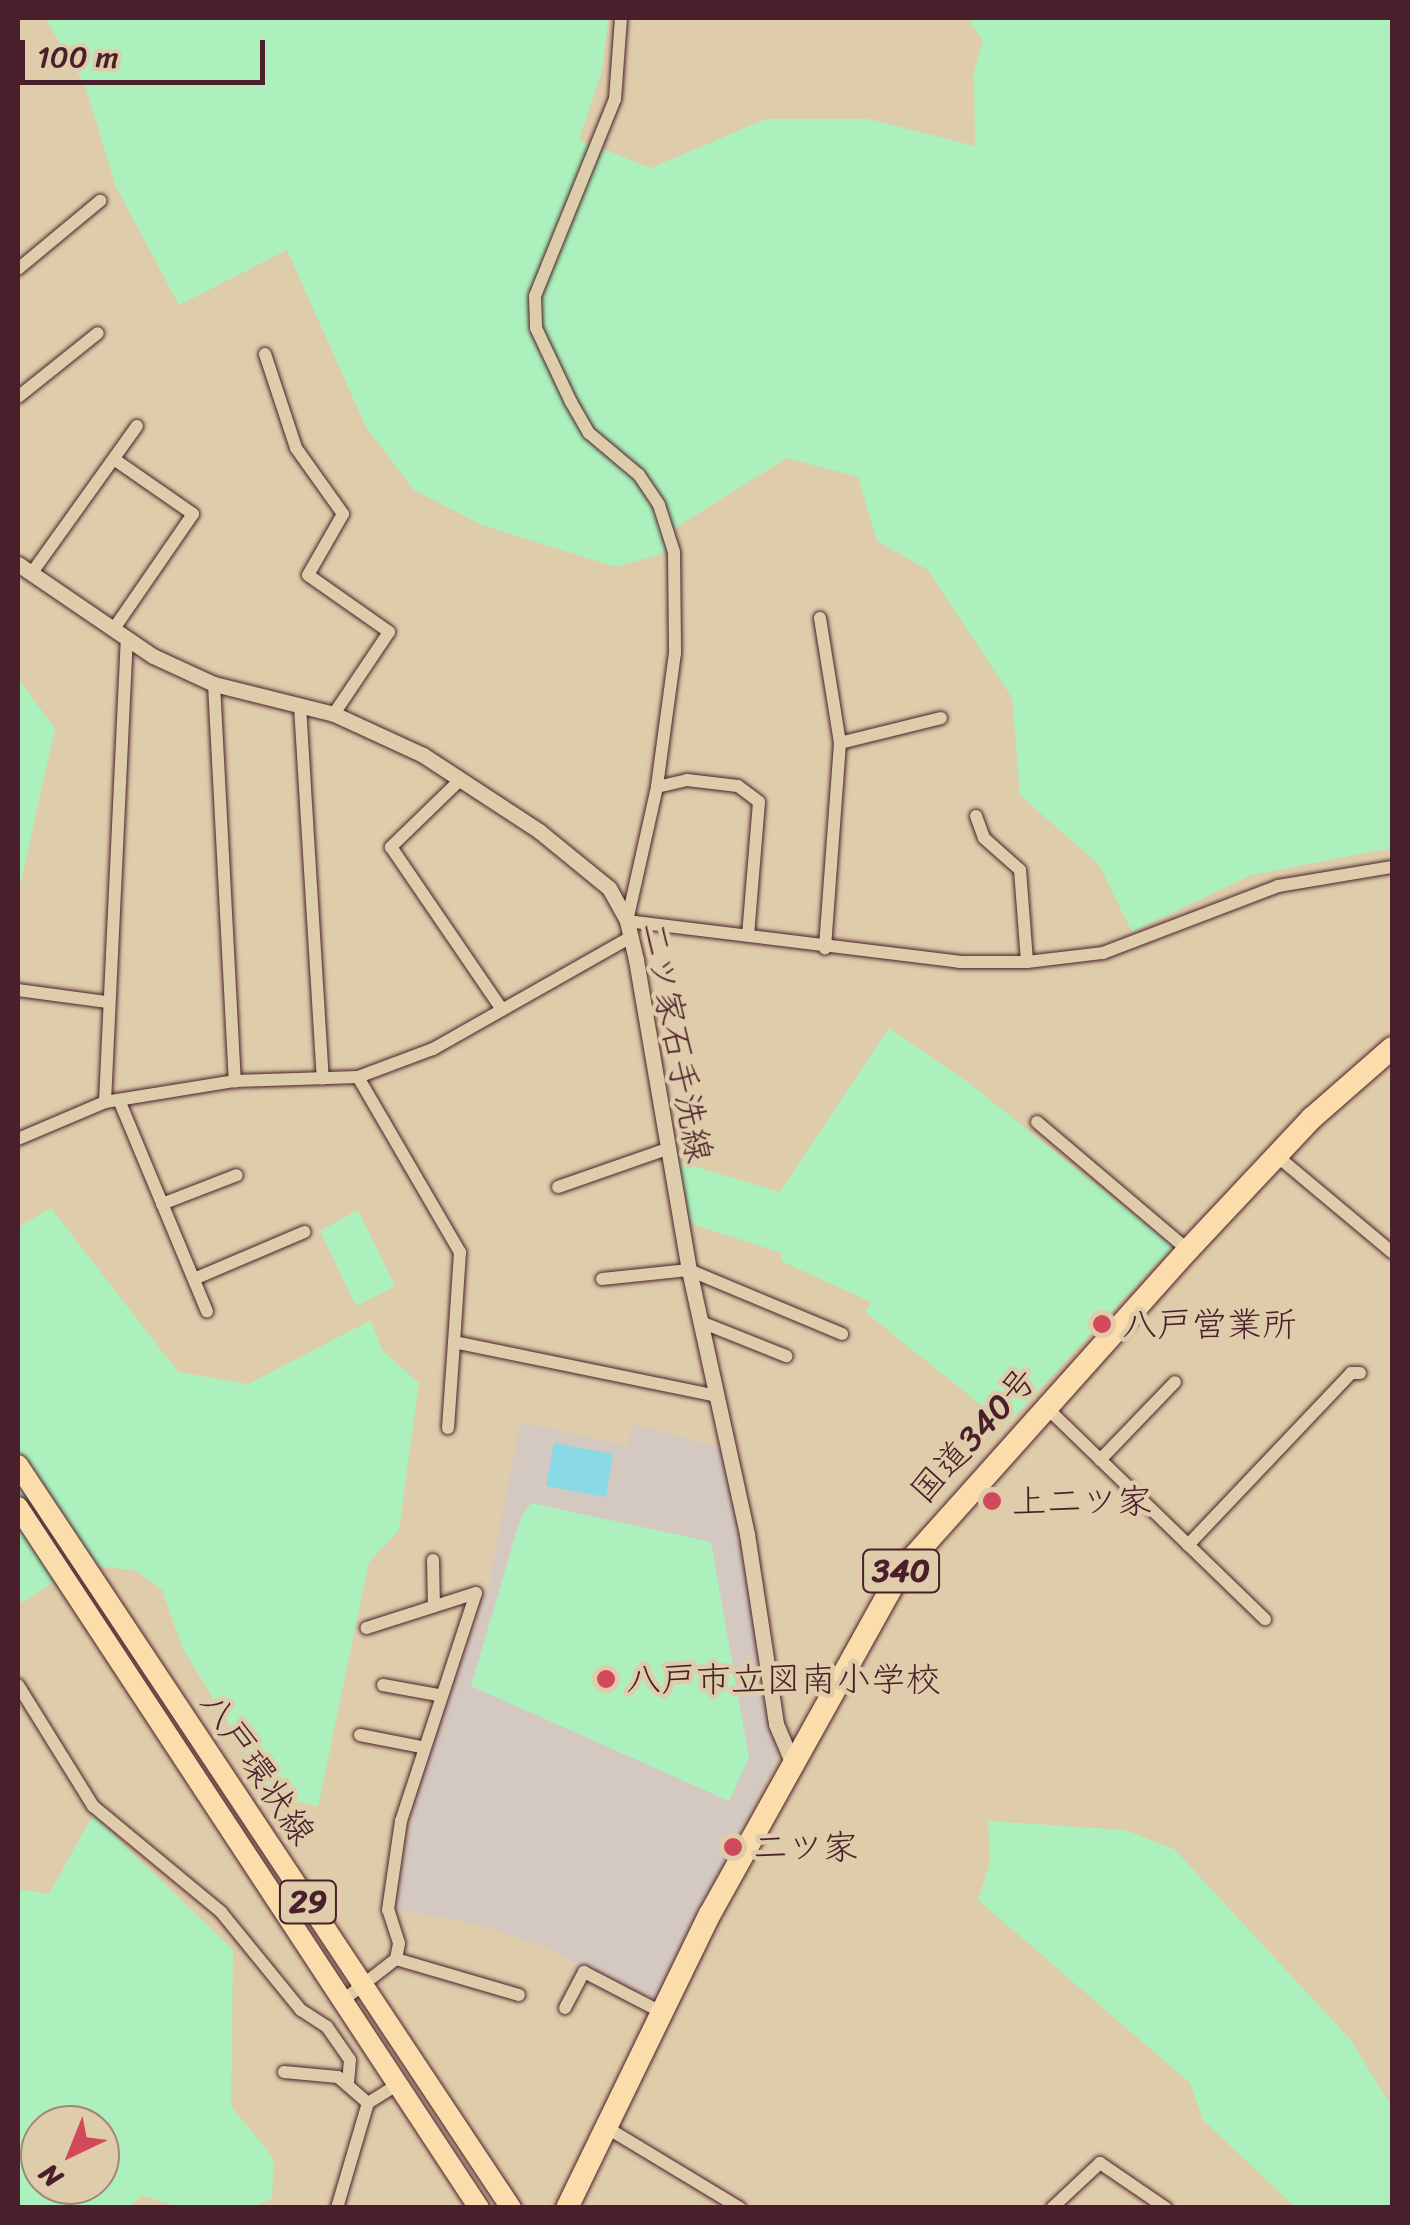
<!DOCTYPE html>
<meta charset="utf-8">
<style>
body{margin:0}
#map{position:relative;width:1410px;height:2225px;overflow:hidden;background:#dfccaa;font-family:Sriracha,"Klee One",sans-serif}
div>[style]{position:absolute}
.built>*{inset:0;background:#d4c9c0}
.green>*{inset:0;background:#acf1bd}
.water>*{inset:0;background:#89d9e6}
.roads{filter:drop-shadow(0 0 2px #4a1f2b) drop-shadow(0 0 2px #4a1f2b)}
.minor>*{height:12px;margin:-6px;padding:0 6px;transform-origin:6px;border-radius:6px;background:#dfccaa}
.tertiary>*{height:15px;margin:-7.5px;padding:0 7.5px;transform-origin:7.5px;border-radius:7.5px;background:#dfccaa}
.primary>*{height:20px;margin:-10px;padding:0 10px;transform-origin:10px;border-radius:10px;background:#faddab}
.trunk>*{height:22px;margin:-11px;padding:0 11px;transform-origin:11px;border-radius:11px;background:#faddab}
.dots>*{width:28px;height:28px;translate:-50% -50%;box-sizing:border-box;border:5px solid #dfccaa;border-radius:50%}
span{translate:-50% -50%;white-space:nowrap;text-align:center;line-height:1.15;-webkit-text-stroke:9px #dfccaa;paint-order:stroke}
.shield-label span{padding:2px 8px;background:#dfccaa;border:2px solid;border-radius:8px;-webkit-text-stroke-width:0}
.shield-label{font-size:32px;color:#4a1f2b;font-weight:700}
.street-label{font-size:35px;color:#4a1f2b}
.poi-label{font-size:35px;color:#4a1f2b}
.left{translate:0 -50%;text-align:left}
.frame{position:absolute;inset:0;border:20px solid #4a1f2b;pointer-events:none}
.north{position:absolute;left:20px;top:2105px;width:100px;height:100px;box-sizing:border-box;background:#dfccaa;border:2px solid #a38777;border-radius:50%;rotate:223deg;font-size:28px;font-weight:700;line-height:40px;text-align:center;color:#4a1f2b}
.north::after{content:'';display:block;margin:auto;width:35px;height:45px;background:#d1495b;clip-path:polygon(50% 0,100% 100%,50% 72%,0 100%)}
.scale{position:absolute;left:20px;top:40px;width:245px;height:45px;box-sizing:border-box;border:5px solid #4a1f2b;border-top:0;padding-left:12px;font-size:30px;line-height:35px;white-space:nowrap;color:#4a1f2b;-webkit-text-stroke:8px #dfccaa;paint-order:stroke}
</style>
<div id="map">
<div class="built">
<div style="clip-path:polygon(520px 1422px,627px 1446px,633px 1424px,722px 1448px,778px 1758px,651px 2005px,549px 1949px,488px 1927px,395px 1908px,419px 1776px,489px 1585px)"></div>
</div>
<div class="green">
<div style="clip-path:polygon(45px 18px,609px 18px,601px 74px,579px 140px,651px 168px,766px 119px,869px 119px,975px 146px,974px 72px,983px 41px,967px 18px,1392px 18px,1392px 848px,1251px 875px,1132px 932px,1099px 865px,1020px 795px,1012px 698px,928px 570px,877px 541px,858px 477px,787px 458px,678px 526px,662px 554px,616px 567px,482px 525px,414px 490px,366px 427px,287px 250px,179px 305px,116px 187px,85px 85px)"></div>
<div style="clip-path:polygon(18px 678px,55px 729px,18px 895px)"></div>
<div style="clip-path:polygon(889px 1028px,969px 1083px,1173px 1246px,1006px 1425px,865px 1312px,871px 1302px,781px 1261px,782px 1253px,689px 1223px,677px 1161px,780px 1192px)"></div>
<div style="clip-path:polygon(51px 1208px,178px 1372px,248px 1384px,371px 1320px,382px 1350px,419px 1383px,399px 1530px,369px 1562px,318px 1807px,270px 1793px,182px 1647px,162px 1590px,135px 1570px,79px 1565px,18px 1605px,18px 1227px)"></div>
<div style="clip-path:polygon(358px 1210px,395px 1286px,356px 1306px,320px 1231px)"></div>
<div style="clip-path:polygon(531px 1503px,711px 1542px,749px 1758px,729px 1801px,471px 1686px,520px 1520px)"></div>
<div style="clip-path:polygon(evenodd,93px 1815px,233px 1950px,231px 2106px,274px 2159px,272px 2199px,253px 2207px,182px 2208px,142px 2195px,130px 2207px,18px 2207px,18px 1889px,49px 1894px,93px 1815px,100px 2125px,100px 2185px,40px 2185px,40px 2125px,100px 2125px)"></div>
<div style="clip-path:polygon(988px 1821px,1125px 1830px,1174px 1849px,1350px 2039px,1392px 2107px,1392px 2207px,1295px 2207px,1203px 2120px,1190px 2083px,978px 1900px,990px 1863px)"></div>
</div>
<div class="water">
<div style="clip-path:polygon(554px 1443px,613px 1454px,606px 1497px,546px 1486px)"></div>
</div>
<div class="roads">
<div class="minor">
<div style="left:621px;top:18px;width:81px;rotate:94.2deg"></div>
<div style="left:615px;top:99px;width:213px;rotate:112.1deg"></div>
<div style="left:535px;top:296px;width:32px;rotate:88deg"></div>
<div style="left:536px;top:328px;width:82px;rotate:64.7deg"></div>
<div style="left:571px;top:402px;width:36px;rotate:60deg"></div>
<div style="left:589px;top:433px;width:65px;rotate:40deg"></div>
<div style="left:639px;top:475px;width:36px;rotate:56deg"></div>
<div style="left:659px;top:505px;width:49px;rotate:72.3deg"></div>
<div style="left:674px;top:552px;width:101px;rotate:89.4deg"></div>
<div style="left:675px;top:653px;width:135px;rotate:97.7deg"></div>
<div style="left:657px;top:787px;width:137px;rotate:102.6deg"></div>
<div style="left:627px;top:921px;width:335px;rotate:7deg"></div>
<div style="left:959px;top:962px;width:68px"></div>
<div style="left:1027px;top:962px;width:77px;rotate:-6.8deg"></div>
<div style="left:1103px;top:953px;width:187px;rotate:-20.9deg"></div>
<div style="left:1278px;top:886px;width:116px;rotate:-9.5deg"></div>
<div style="left:18px;top:269px;width:107px;rotate:-39.7deg"></div>
<div style="left:265px;top:354px;width:99px;rotate:71.7deg"></div>
<div style="left:296px;top:448px;width:81px;rotate:54.5deg"></div>
<div style="left:343px;top:514px;width:70px;rotate:119.8deg"></div>
<div style="left:308px;top:575px;width:99px;rotate:35.1deg"></div>
<div style="left:389px;top:632px;width:99px;rotate:123.9deg"></div>
<div style="left:18px;top:397px;width:102px;rotate:-38.7deg"></div>
<div style="left:31px;top:574px;width:182px;rotate:-54.4deg"></div>
<div style="left:820px;top:618px;width:127px;rotate:80.9deg"></div>
<div style="left:840px;top:743px;width:206px;rotate:94.2deg"></div>
<div style="left:113px;top:630px;width:141px;rotate:-55.4deg"></div>
<div style="left:193px;top:514px;width:96px;rotate:-145.2deg"></div>
<div style="left:214px;top:684px;width:398px;rotate:87deg"></div>
<div style="left:300px;top:706px;width:373px;rotate:86.5deg"></div>
<div style="left:840px;top:743px;width:104px;rotate:-13.9deg"></div>
<div style="left:461px;top:779px;width:98px;rotate:135.8deg"></div>
<div style="left:391px;top:847px;width:197px;rotate:55.7deg"></div>
<div style="left:657px;top:787px;width:31px;rotate:-13deg"></div>
<div style="left:687px;top:780px;width:51px;rotate:6.7deg"></div>
<div style="left:738px;top:786px;width:26px;rotate:37deg"></div>
<div style="left:759px;top:802px;width:133px;rotate:94.7deg"></div>
<div style="left:976px;top:816px;width:23px;rotate:70deg"></div>
<div style="left:984px;top:838px;width:48px;rotate:41.6deg"></div>
<div style="left:1020px;top:870px;width:92px;rotate:85.6deg"></div>
<div style="left:18px;top:990px;width:90px;rotate:7.7deg"></div>
<div style="left:358px;top:1077px;width:203px;rotate:59.8deg"></div>
<div style="left:460px;top:1252px;width:90px;rotate:93.8deg"></div>
<div style="left:454px;top:1342px;width:268px;rotate:11.6deg"></div>
<div style="left:119px;top:1100px;width:229px;rotate:67.4deg"></div>
<div style="left:105px;top:1102px;width:464px;rotate:-87.3deg"></div>
<div style="left:1037px;top:1122px;width:198px;rotate:40.3deg"></div>
<div style="left:18px;top:1139px;width:95px;rotate:-23deg"></div>
<div style="left:105px;top:1102px;width:132px;rotate:-9.2deg"></div>
<div style="left:235px;top:1081px;width:123px;rotate:-1.9deg"></div>
<div style="left:358px;top:1077px;width:80px;rotate:-20.5deg"></div>
<div style="left:433px;top:1049px;width:227px;rotate:-29.5deg"></div>
<div style="left:1277px;top:1156px;width:150px;rotate:39.9deg"></div>
<div style="left:558px;top:1187px;width:115px;rotate:-19.2deg"></div>
<div style="left:162px;top:1204px;width:80px;rotate:-21.1deg"></div>
<div style="left:194px;top:1279px;width:120px;rotate:-23.1deg"></div>
<div style="left:602px;top:1279px;width:87px;rotate:-5.9deg"></div>
<div style="left:689px;top:1270px;width:166px;rotate:22.7deg"></div>
<div style="left:701px;top:1322px;width:92px;rotate:21.8deg"></div>
<div style="left:1046px;top:1407px;width:305px;rotate:44.1deg"></div>
<div style="left:448px;top:1428px;width:86px;rotate:-86deg"></div>
<div style="left:1100px;top:1460px;width:108px;rotate:-46.1deg"></div>
<div style="left:1188px;top:1545px;width:237px;rotate:-46.5deg"></div>
<div style="left:1351px;top:1373px;width:9px"></div>
<div style="left:433px;top:1560px;width:46px;rotate:88.8deg"></div>
<div style="left:18px;top:1685px;width:142px;rotate:58.2deg"></div>
<div style="left:93px;top:1806px;width:166px;rotate:39.6deg"></div>
<div style="left:221px;top:1912px;width:127px;rotate:50.8deg"></div>
<div style="left:301px;top:2010px;width:31px;rotate:33deg"></div>
<div style="left:327px;top:2027px;width:40px;rotate:55.1deg"></div>
<div style="left:350px;top:2060px;width:25px;rotate:95deg"></div>
<div style="left:383px;top:1685px;width:56px;rotate:10.3deg"></div>
<div style="left:360px;top:1735px;width:63px;rotate:11deg"></div>
<div style="left:396px;top:1959px;width:128px;rotate:16.3deg"></div>
<div style="left:342px;top:2001px;width:68px;rotate:-37.9deg"></div>
<div style="left:396px;top:1959px;width:16px;rotate:-79deg"></div>
<div style="left:399px;top:1943px;width:35px;rotate:-108deg"></div>
<div style="left:388px;top:1910px;width:90px;rotate:-81.7deg"></div>
<div style="left:401px;top:1821px;width:240px;rotate:-71.8deg"></div>
<div style="left:476px;top:1593px;width:115px;rotate:162.3deg"></div>
<div style="left:565px;top:2008px;width:41px;rotate:-62.2deg"></div>
<div style="left:584px;top:1972px;width:89px;rotate:27.4deg"></div>
<div style="left:284px;top:2072px;width:54px;rotate:5.3deg"></div>
<div style="left:338px;top:2077px;width:40px;rotate:41deg"></div>
<div style="left:609px;top:2129px;width:153px;rotate:31.1deg"></div>
<div style="left:337px;top:2208px;width:109px;rotate:-73.6deg"></div>
<div style="left:368px;top:2103px;width:34px;rotate:-32deg"></div>
<div style="left:1052px;top:2208px;width:66px;rotate:-43.2deg"></div>
<div style="left:1100px;top:2163px;width:80px;rotate:34.3deg"></div>
</div>
<div class="tertiary">
<div style="left:18px;top:564px;width:163px;rotate:34.3deg"></div>
<div style="left:153px;top:656px;width:67px;rotate:24.7deg"></div>
<div style="left:214px;top:684px;width:124px;rotate:14deg"></div>
<div style="left:334px;top:714px;width:98px;rotate:24.7deg"></div>
<div style="left:423px;top:755px;width:139px;rotate:33.2deg"></div>
<div style="left:539px;top:831px;width:90px;rotate:39.2deg"></div>
<div style="left:609px;top:888px;width:38px;rotate:61deg"></div>
<div style="left:627px;top:921px;width:40px;rotate:77deg"></div>
<div style="left:636px;top:960px;width:314px;rotate:80.3deg"></div>
<div style="left:689px;top:1270px;width:270px;rotate:77.6deg"></div>
<div style="left:747px;top:1534px;width:192px;rotate:81.3deg"></div>
<div style="left:776px;top:1724px;width:39px;rotate:67deg"></div>
</div>
<div class="primary">
<div style="left:18px;top:1465px;width:892px;rotate:56.43deg"></div>
<div style="left:18px;top:1507px;width:839px;rotate:56.67deg"></div>
</div>
<div class="trunk">
<div style="left:567px;top:2208px;width:327px;rotate:-64.1deg"></div>
<div style="left:710px;top:1914px;width:391px;rotate:-60.9deg"></div>
<div style="left:900px;top:1572px;width:432px;rotate:-48.2deg"></div>
<div style="left:1188px;top:1250px;width:181px;rotate:-46.8deg"></div>
<div style="left:1312px;top:1118px;width:106px;rotate:-41.2deg"></div>
</div>
</div>
<div class="dots">
<div style="left:1102px;top:1324px;background:#d1495b"></div>
<div style="left:992px;top:1501px;background:#d1495b"></div>
<div style="left:606px;top:1679px;background:#d1495b"></div>
<div style="left:733px;top:1847px;background:#d1495b"></div>
</div>
<div class="shield-label">
<span style="left:901px;top:1571px">340</span>
<span style="left:308px;top:1902px">29</span>
</div>
<div class="street-label">
<span style="left:677px;top:1042px;rotate:79deg">二ツ家石手洗線</span>
<span style="left:973px;top:1435px;rotate:-48deg">国道340号</span>
<span style="left:258px;top:1768px;rotate:56deg">八戸環状線</span>
</div>
<div class="poi-label">
<span class="left" style="left:1122px;top:1324px">八戸営業所</span>
<span class="left" style="left:1012px;top:1501px">上二ツ家</span>
<span class="left" style="left:626px;top:1679px">八戸市立図南小学校</span>
<span class="left" style="left:753px;top:1847px">二ツ家</span>
</div>
<div class="frame"></div>
<div class="north">N</div>
<div class="scale">100 m</div>
</div>
